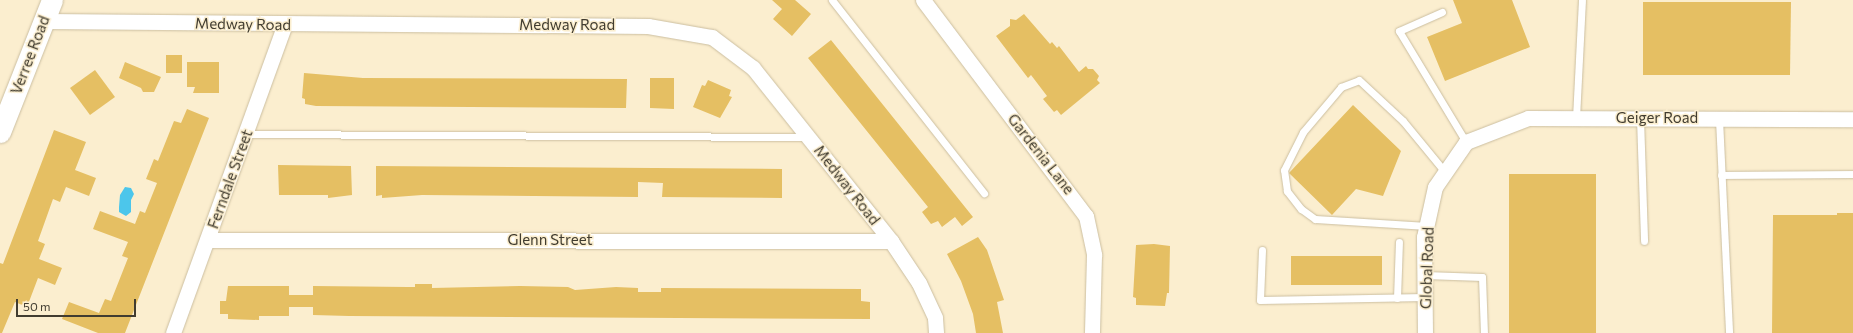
<!DOCTYPE html>
<style>
body{margin:0}
#map{position:relative;width:1853px;height:333px;overflow:hidden;background:#fbeecf;font-family:Commissioner,sans-serif}
div>[style]{position:absolute}
.water>*{inset:0;background:#4cc6eb}
.building>*{inset:0;background:#e5bf63}
.roads{filter:drop-shadow(0 0 1px #cbbea0) drop-shadow(0 0 1px #cbbea0)}
.lane>*{height:7px;margin:-3.5px;padding:0 3.5px;transform-origin:3.5px;border-radius:3.5px;background:#fff}
.street>*{height:15px;margin:-7.5px;padding:0 7.5px;transform-origin:7.5px;border-radius:7.5px;background:#fff}
.secondary>*{height:21px;margin:-10.5px;padding:0 10.5px;transform-origin:10.5px;border-radius:10.5px;background:#fff}
span{translate:-50% -50%;white-space:nowrap;text-align:center;line-height:1.15;-webkit-text-stroke:3px #fbeecf;paint-order:stroke}
.street-label{font-size:15px;color:#413c30}
.scale{position:absolute;left:16px;top:299px;width:120px;height:18px;box-sizing:border-box;border:2px solid #413c30;border-top:0;padding-left:5px;font-size:12px;line-height:14px;white-space:nowrap;color:#413c30;-webkit-text-stroke:3px #fbeecf;paint-order:stroke}
</style>
<div id="map">
<div class="water">
<div style="clip-path:polygon(125px 187px,131px 188px,134px 194px,131px 200px,131px 212px,126px 216px,119px 212px,119px 207px,120px 195px)"></div>
</div>
<div class="building">
<div style="clip-path:polygon(772px 0,795px 0,811px 14px,792px 36px,773px 19px,782px 9px)"></div>
<div style="clip-path:polygon(1453px 0,1512px 0,1530px 47px,1445px 81px,1427px 37px,1462px 23px)"></div>
<div style="clip-path:polygon(1643px 2px,1791px 2px,1790px 75px,1643px 75px)"></div>
<div style="clip-path:polygon(1024px 14px,1050px 44px,1052px 42px,1057px 48px,1059px 46px,1079px 72px,1086px 66px,1088px 69px,1093px 69px,1099px 76px,1097px 80px,1100px 83px,1061px 115px,1057px 110px,1054px 112px,1043px 99px,1047px 96px,1031px 75px,1028px 78px,996px 36px,1010px 26px,1010px 19px,1016px 20px)"></div>
<div style="clip-path:polygon(831px 40px,973px 217px,962px 226px,955px 217px,942px 227px,938px 221px,931px 224px,922px 212px,928px 207px,808px 58px)"></div>
<div style="clip-path:polygon(166px 55px,182px 55px,182px 73px,166px 73px)"></div>
<div style="clip-path:polygon(125px 62px,161px 77px,154px 92px,143px 92px,141px 88px,119px 78px)"></div>
<div style="clip-path:polygon(187px 62px,219px 62px,219px 93px,193px 93px,195px 87px,187px 87px)"></div>
<div style="clip-path:polygon(95px 70px,115px 97px,90px 115px,70px 88px)"></div>
<div style="clip-path:polygon(304px 73px,363px 78px,627px 79px,626px 108px,316px 106px,305px 104px,305px 99px,302px 98px)"></div>
<div style="clip-path:polygon(650px 78px,674px 78px,674px 109px,650px 108px)"></div>
<div style="clip-path:polygon(708px 80px,731px 90px,729px 96px,732px 97px,720px 118px,693px 107px,702px 85px,705px 86px)"></div>
<div style="clip-path:polygon(1353px 105px,1401px 151px,1383px 196px,1356px 189px,1332px 215px,1289px 173px)"></div>
<div style="clip-path:polygon(187px 109px,209px 118px,125px 333px,98px 333px,62px 319px,69px 302px,99px 313px,105px 299px,111px 301px,128px 258px,122px 256px,128px 242px,93px 229px,100px 211px,135px 224px,140px 211px,145px 213px,157px 183px,146px 179px,154px 159px,158px 161px,174px 121px,181px 123px)"></div>
<div style="clip-path:polygon(54px 130px,86px 142px,75px 170px,96px 178px,89px 196px,66px 187px,60px 202px,53px 199px,38px 241px,45px 244px,39px 259px,62px 268px,55px 285px,38px 278px,27px 307px,15px 302px,2px 333px,0 333px,0 263px,3px 264px)"></div>
<div style="clip-path:polygon(278px 165px,351px 166px,352px 195px,328px 198px,328px 195px,279px 195px)"></div>
<div style="clip-path:polygon(376px 166px,782px 169px,782px 198px,662px 197px,663px 183px,638px 182px,638px 197px,422px 195px,382px 198px,382px 195px,376px 196px)"></div>
<div style="clip-path:polygon(1509px 174px,1596px 174px,1596px 333px,1509px 333px)"></div>
<div style="clip-path:polygon(1837px 213px,1853px 213px,1853px 333px,1772px 333px,1773px 215px,1837px 215px)"></div>
<div style="clip-path:polygon(978px 237px,987px 250px,1004px 300px,997px 302px,1003px 333px,976px 333px,973px 314px,961px 281px,947px 254px)"></div>
<div style="clip-path:polygon(1154px 244px,1170px 246px,1169px 293px,1167px 293px,1165px 306px,1136px 305px,1136px 298px,1133px 297px,1136px 245px)"></div>
<div style="clip-path:polygon(1291px 256px,1382px 256px,1382px 285px,1291px 285px)"></div>
<div style="clip-path:polygon(415px 284px,432px 284px,432px 288px,520px 286px,568px 287px,575px 290px,616px 287px,638px 288px,638px 292px,661px 292px,661px 288px,861px 289px,861px 301px,870px 302px,870px 319px,349px 316px,313px 315px,313px 307px,289px 307px,289px 316px,259px 316px,259px 320px,228px 319px,228px 314px,220px 314px,220px 301px,226px 301px,228px 286px,289px 286px,289px 295px,313px 295px,313px 286px,408px 287px,415px 287px)"></div>
</div>
<div class="roads">
<div class="lane">
<div style="left:832px;top:0;width:246px;rotate:51.8deg"></div>
<div style="left:1442px;top:12px;width:47px;rotate:156.2deg"></div>
<div style="left:1399px;top:31px;width:130px;rotate:58.9deg"></div>
<div style="left:1576px;top:118px;width:118px;rotate:-87.1deg"></div>
<div style="left:1640px;top:118px;width:123px;rotate:88.1deg"></div>
<div style="left:1719px;top:119px;width:214px;rotate:87.3deg"></div>
<div style="left:246px;top:134px;width:562px;rotate:0.31deg"></div>
<div style="left:1721px;top:175px;width:132px;rotate:-0.4deg"></div>
<div style="left:1427px;top:226px;width:112px;rotate:-176.4deg"></div>
<div style="left:1315px;top:219px;width:17px;rotate:-144deg"></div>
<div style="left:1301px;top:209px;width:23px;rotate:-128deg"></div>
<div style="left:1287px;top:191px;width:21px;rotate:-98deg"></div>
<div style="left:1284px;top:170px;width:42px;rotate:-63.4deg"></div>
<div style="left:1303px;top:132px;width:59px;rotate:-49.8deg"></div>
<div style="left:1341px;top:87px;width:19px;rotate:-21deg"></div>
<div style="left:1359px;top:80px;width:60px;rotate:43deg"></div>
<div style="left:1403px;top:121px;width:66px;rotate:50.5deg"></div>
<div style="left:1262px;top:250px;width:50px;rotate:92.3deg"></div>
<div style="left:1260px;top:300px;width:165px;rotate:-1deg"></div>
<div style="left:1425px;top:275px;width:57px;rotate:2deg"></div>
<div style="left:1482px;top:277px;width:56px;rotate:88deg"></div>
<div style="left:1397px;top:298px;width:56px;rotate:-88deg"></div>
</div>
<div class="street">
<div style="left:923px;top:0;width:271px;rotate:53deg"></div>
<div style="left:1086px;top:216px;width:40px;rotate:78deg"></div>
<div style="left:1094px;top:255px;width:78px;rotate:91.5deg"></div>
<div style="left:44px;top:21px;width:604px;rotate:0.47deg"></div>
<div style="left:648px;top:26px;width:65px;rotate:9.8deg"></div>
<div style="left:712px;top:37px;width:51px;rotate:37.1deg"></div>
<div style="left:753px;top:68px;width:221px;rotate:51.4deg"></div>
<div style="left:891px;top:241px;width:50px;rotate:56.3deg"></div>
<div style="left:919px;top:283px;width:38px;rotate:65deg"></div>
<div style="left:935px;top:318px;width:15px;rotate:86deg"></div>
<div style="left:208px;top:240px;width:683px;rotate:0.08deg"></div>
<div style="left:173px;top:333px;width:329px;rotate:-70.1deg"></div>
<div style="left:1425px;top:333px;width:96px;rotate:-90.6deg"></div>
<div style="left:1424px;top:237px;width:51px;rotate:-77.6deg"></div>
<div style="left:1435px;top:187px;width:55px;rotate:-55.4deg"></div>
<div style="left:1466px;top:142px;width:66px;rotate:-21.2deg"></div>
<div style="left:1528px;top:118px;width:325px;rotate:0.2deg"></div>
</div>
<div class="secondary">
<div style="left:0;top:132px;width:142px;rotate:-68.5deg"></div>
</div>
</div>
<div class="street-label">
<span style="left:243px;top:24px;rotate:1deg">Medway Road</span>
<span style="left:567px;top:25px">Medway Road</span>
<span style="left:30px;top:55px;rotate:-69deg">Verree Road</span>
<span style="left:1657px;top:118px">Geiger Road</span>
<span style="left:1041px;top:154px;rotate:52deg">Gardenia Lane</span>
<span style="left:230px;top:179px;rotate:-70deg">Ferndale Street</span>
<span style="left:847px;top:185px;rotate:52deg">Medway Road</span>
<span style="left:550px;top:240px">Glenn Street</span>
<span style="left:1427px;top:268px;rotate:-88deg">Global Road</span>
</div>
<div class="scale">50 m</div>
</div>
